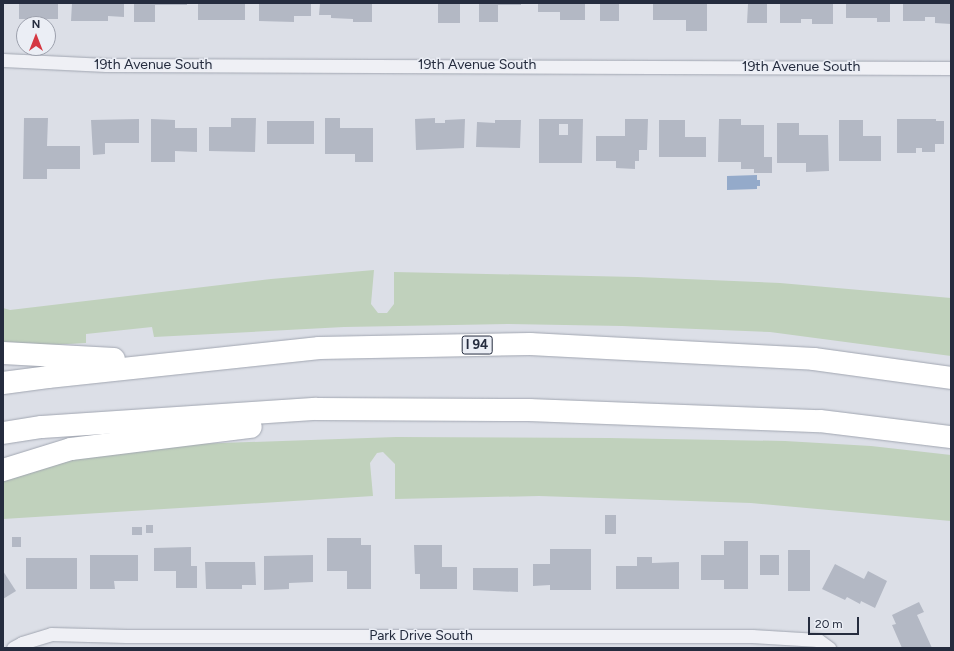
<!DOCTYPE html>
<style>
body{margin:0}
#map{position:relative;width:954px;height:651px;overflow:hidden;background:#dcdfe7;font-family:Figtree,sans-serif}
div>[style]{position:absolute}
.green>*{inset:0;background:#c0d1bc}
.water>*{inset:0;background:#94aaca}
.building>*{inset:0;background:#b3b8c4}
.roads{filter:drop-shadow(0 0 1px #a1a6b1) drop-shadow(0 0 1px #a1a6b1)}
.minor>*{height:13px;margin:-6.5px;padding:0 6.5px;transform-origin:6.5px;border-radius:6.5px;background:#eff0f5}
.motorway>*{height:22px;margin:-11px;padding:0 11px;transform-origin:11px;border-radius:11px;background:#fff}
span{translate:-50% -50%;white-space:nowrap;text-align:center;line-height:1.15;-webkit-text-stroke:3px #ebeef5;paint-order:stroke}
.shield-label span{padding:1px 3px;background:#ebeef5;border:1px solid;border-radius:3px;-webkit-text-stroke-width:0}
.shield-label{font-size:13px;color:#252c3e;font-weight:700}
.street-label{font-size:14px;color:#252c3e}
.frame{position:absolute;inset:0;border:4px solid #252c3e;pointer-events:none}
.north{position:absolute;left:16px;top:16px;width:40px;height:40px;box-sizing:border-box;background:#ebeef5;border:1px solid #9ca0ac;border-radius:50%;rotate:0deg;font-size:11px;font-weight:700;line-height:16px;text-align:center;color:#252c3e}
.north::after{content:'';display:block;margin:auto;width:14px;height:18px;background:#d53742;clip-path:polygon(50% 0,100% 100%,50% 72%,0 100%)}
.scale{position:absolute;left:808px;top:617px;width:51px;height:18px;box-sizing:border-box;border:2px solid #252c3e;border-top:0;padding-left:5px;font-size:12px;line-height:14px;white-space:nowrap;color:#252c3e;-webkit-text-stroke:3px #ebeef5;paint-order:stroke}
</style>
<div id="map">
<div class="green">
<div style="clip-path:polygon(374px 270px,371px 304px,378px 313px,387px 313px,394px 304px,394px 272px,637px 277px,780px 283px,951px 298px,951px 356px,770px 332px,622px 326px,508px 324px,344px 327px,154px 337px,152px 327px,86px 334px,86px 343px,51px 345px,3px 342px,3px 308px,10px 310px,271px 279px)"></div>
<div style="clip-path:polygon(396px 437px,609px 438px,785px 441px,871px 446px,951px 455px,951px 521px,751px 503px,539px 496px,395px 499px,395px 464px,383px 452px,377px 453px,370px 463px,373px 496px,3px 519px,3px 479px,68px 459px,194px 444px)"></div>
</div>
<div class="water">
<div style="clip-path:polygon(757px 175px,757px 180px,760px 180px,760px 186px,757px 186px,757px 189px,727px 190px,727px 176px)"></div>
</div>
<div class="building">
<div style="clip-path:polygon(19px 3px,58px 3px,58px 19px,19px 19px)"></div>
<div style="clip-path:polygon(72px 3px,124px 3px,124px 17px,108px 16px,108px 21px,71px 21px)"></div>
<div style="clip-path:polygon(134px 3px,187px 3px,187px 5px,155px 5px,155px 22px,134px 22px)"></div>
<div style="clip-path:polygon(198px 3px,245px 3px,245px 20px,198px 20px)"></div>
<div style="clip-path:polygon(259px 3px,311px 3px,311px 16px,294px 16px,294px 22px,259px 21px)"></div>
<div style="clip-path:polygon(320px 3px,372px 3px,372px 22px,353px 22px,353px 19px,331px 18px,331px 15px,319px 15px)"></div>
<div style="clip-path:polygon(438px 3px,460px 3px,460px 23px,438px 23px)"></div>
<div style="clip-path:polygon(479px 3px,521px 3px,521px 5px,498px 5px,498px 22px,479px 22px)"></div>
<div style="clip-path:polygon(538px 3px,585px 3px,585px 20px,560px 20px,560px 12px,538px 12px)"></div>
<div style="clip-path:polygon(600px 3px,619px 3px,619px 21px,600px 21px)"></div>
<div style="clip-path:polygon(653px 3px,707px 3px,707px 31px,686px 31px,686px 20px,653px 20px)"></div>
<div style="clip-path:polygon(744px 3px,767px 3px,767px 23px,747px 23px,748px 4px)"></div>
<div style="clip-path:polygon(780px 3px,833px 3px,833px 24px,812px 24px,812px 19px,801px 19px,801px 23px,780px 23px)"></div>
<div style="clip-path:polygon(846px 3px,890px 3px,890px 22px,877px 22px,877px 18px,846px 18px)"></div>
<div style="clip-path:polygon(903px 3px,951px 3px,951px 24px,935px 23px,935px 17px,925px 17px,925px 21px,903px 21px)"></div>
<div style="clip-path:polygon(24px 118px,48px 118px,47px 146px,80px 146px,80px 169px,47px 169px,47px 179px,23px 179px)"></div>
<div style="clip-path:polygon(231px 118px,256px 118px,255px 152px,209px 151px,209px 127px,231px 127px)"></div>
<div style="clip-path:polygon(325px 118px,340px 118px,340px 128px,373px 128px,373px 162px,355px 162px,355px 154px,325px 154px)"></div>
<div style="clip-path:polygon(435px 118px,435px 123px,445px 123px,445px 120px,465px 119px,464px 148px,416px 150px,415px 119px)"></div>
<div style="clip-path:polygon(139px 119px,139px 143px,105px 143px,105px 154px,93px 155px,91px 120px)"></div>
<div style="clip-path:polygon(151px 119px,175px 120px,175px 128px,197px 128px,197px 152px,175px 151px,175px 162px,151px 162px)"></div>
<div style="clip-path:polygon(evenodd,539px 119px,583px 119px,582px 163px,539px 163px,539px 119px,559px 124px,568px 124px,568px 135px,559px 135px,559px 124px)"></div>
<div style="clip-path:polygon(625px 119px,648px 119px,647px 150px,639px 150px,639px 161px,635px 161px,635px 169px,616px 168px,616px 161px,596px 161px,596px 136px,625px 136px)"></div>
<div style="clip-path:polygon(719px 119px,741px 119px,741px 125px,764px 125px,764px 157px,772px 157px,772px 173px,754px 173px,754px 169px,741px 169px,741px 162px,718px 162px)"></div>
<div style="clip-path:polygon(897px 119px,936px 119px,936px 121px,944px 121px,944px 144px,935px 144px,935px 152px,922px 152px,922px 148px,916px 148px,916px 153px,897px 153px)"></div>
<div style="clip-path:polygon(495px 120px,521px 120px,520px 148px,476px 147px,477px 122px,495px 123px)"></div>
<div style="clip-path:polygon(659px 120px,685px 120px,685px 137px,706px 137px,706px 157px,659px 157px)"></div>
<div style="clip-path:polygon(839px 120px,863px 120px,863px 136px,881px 136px,881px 161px,839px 161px)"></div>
<div style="clip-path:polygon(267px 121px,314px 121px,314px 144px,267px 144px)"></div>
<div style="clip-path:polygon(777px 123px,799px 123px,799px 135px,828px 135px,829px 171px,806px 172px,806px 163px,777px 163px)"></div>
<div style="clip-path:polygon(605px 515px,616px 515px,616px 534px,605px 534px)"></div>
<div style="clip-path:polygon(146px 525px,153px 525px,153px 533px,146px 533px)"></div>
<div style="clip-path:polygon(132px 527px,142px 527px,142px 535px,132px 535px)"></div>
<div style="clip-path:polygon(12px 537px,21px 537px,21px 547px,12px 547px)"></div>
<div style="clip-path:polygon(327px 538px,361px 538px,361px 545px,371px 545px,371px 589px,347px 589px,347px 571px,327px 571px)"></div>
<div style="clip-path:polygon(724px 541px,748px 541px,748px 589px,724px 589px,724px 580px,701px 580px,701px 555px,724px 555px)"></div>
<div style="clip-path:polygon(414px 545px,442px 545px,442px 567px,457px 567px,457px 589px,420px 589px,420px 574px,415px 574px)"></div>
<div style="clip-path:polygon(191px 547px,191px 566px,197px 566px,197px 588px,176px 588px,176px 571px,154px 571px,154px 548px)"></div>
<div style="clip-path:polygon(550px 549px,591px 549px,591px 590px,550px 590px,550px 585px,533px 586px,533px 564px,550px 564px)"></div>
<div style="clip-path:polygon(788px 550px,810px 550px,810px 591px,788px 591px)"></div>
<div style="clip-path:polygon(90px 555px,138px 555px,138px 581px,114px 581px,115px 589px,90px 589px)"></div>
<div style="clip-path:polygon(313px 555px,313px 582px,289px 583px,289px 589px,264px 590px,264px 556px)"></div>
<div style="clip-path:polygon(760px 555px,779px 555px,779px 575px,760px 575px)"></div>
<div style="clip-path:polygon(637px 557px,652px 557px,652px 563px,679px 562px,679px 589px,616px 589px,616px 566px,637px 566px)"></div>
<div style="clip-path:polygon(26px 558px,77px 558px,77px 589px,26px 589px)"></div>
<div style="clip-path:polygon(205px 562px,255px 562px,256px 585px,242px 585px,242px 589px,206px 589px)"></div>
<div style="clip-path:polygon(835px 564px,864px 579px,868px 571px,887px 581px,875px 608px,861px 601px,860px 604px,847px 597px,845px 600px,822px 589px)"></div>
<div style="clip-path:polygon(473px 568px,518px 568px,518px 592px,473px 590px)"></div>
<div style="clip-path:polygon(3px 571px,16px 591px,3px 599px)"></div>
<div style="clip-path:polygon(919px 602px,924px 612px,917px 615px,932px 648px,902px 648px,892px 625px,896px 624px,892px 615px)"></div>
</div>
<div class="roads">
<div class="minor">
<div style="left:3px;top:60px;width:103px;rotate:2.8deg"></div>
<div style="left:106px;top:65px;width:845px;rotate:0.2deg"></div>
<div style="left:13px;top:648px;width:10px;rotate:-29deg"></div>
<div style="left:22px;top:643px;width:30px;rotate:-17deg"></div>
<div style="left:51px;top:634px;width:75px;rotate:1.5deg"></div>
<div style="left:126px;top:636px;width:626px"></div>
<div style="left:752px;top:636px;width:66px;rotate:3.5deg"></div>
<div style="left:818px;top:640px;width:14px;rotate:36deg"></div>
</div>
<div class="motorway">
<div style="left:3px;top:353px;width:111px;rotate:3.1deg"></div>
<div style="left:3px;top:383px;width:45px;rotate:-7.6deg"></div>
<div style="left:48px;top:377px;width:273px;rotate:-6.1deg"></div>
<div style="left:319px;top:348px;width:211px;rotate:-1.1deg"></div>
<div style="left:530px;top:344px;width:284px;rotate:3deg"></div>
<div style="left:814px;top:359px;width:138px;rotate:7.9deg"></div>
<div style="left:3px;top:433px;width:39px;rotate:-9deg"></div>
<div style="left:42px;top:427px;width:275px;rotate:-3.8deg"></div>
<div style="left:316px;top:409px;width:213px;rotate:0.3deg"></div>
<div style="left:529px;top:410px;width:291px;rotate:2.2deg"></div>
<div style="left:820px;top:421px;width:132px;rotate:7deg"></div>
<div style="left:3px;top:470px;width:71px;rotate:-17.2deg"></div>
<div style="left:71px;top:449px;width:181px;rotate:-7deg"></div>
</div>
</div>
<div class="shield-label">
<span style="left:477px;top:345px">I 94</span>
</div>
<div class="street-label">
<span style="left:153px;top:65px">19th Avenue South</span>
<span style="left:477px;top:65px">19th Avenue South</span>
<span style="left:801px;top:67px">19th Avenue South</span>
<span style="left:421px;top:636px">Park Drive South</span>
</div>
<div class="frame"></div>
<div class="north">N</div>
<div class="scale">20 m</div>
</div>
